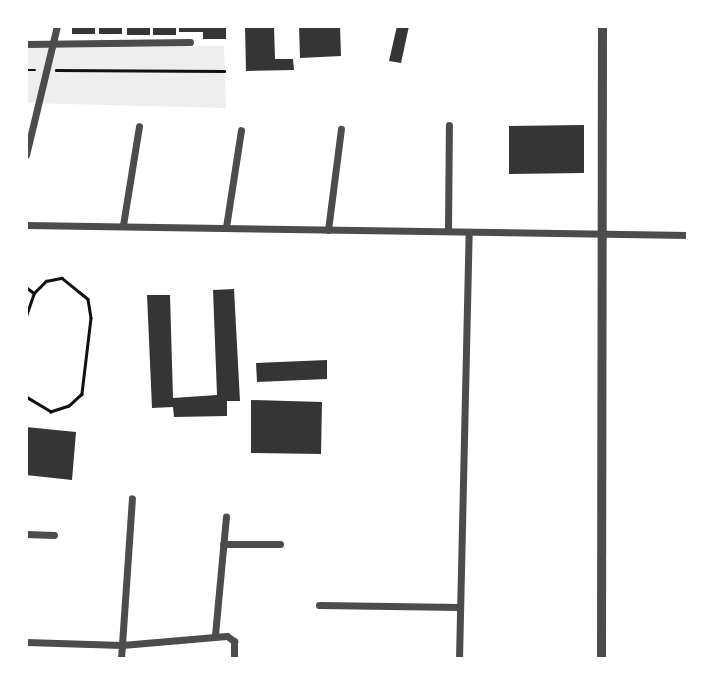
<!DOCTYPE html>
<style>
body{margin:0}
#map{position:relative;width:714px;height:685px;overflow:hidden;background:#fff;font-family:"PT Sans",sans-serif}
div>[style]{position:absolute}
.green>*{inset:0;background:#eee}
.building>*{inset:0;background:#353535}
.path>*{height:2.5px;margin:-1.25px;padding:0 1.25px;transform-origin:1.25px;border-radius:1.25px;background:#111}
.minor>*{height:7px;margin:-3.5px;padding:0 3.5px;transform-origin:3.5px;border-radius:3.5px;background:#4c4c4c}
.tertiary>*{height:9px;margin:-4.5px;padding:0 4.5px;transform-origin:4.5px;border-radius:4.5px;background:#4c4c4c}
span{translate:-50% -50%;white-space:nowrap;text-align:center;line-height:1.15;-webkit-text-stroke:6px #fff;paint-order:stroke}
.frame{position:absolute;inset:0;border:28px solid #fff;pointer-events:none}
</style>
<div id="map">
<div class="green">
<div style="clip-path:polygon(224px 46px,226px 108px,26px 103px,26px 48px)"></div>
</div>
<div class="building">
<div style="clip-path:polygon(72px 26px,95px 26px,95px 34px,72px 34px)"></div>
<div style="clip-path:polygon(99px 26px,122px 26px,122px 34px,99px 34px)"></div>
<div style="clip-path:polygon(127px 26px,150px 26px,150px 35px,127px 35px)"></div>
<div style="clip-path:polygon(153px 26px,176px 26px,176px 35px,153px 35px)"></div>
<div style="clip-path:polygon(179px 26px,226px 26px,226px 39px,203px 39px,203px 32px,179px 32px)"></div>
<div style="clip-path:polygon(245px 26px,274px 26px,275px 59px,293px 59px,294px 70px,246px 71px)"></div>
<div style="clip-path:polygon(299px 26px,340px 26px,341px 56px,300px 58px)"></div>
<div style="clip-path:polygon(397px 26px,409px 26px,401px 63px,389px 61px)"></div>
<div style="clip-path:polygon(584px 125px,584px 173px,509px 174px,509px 126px)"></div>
<div style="clip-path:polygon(234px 289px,240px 401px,227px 401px,227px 416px,174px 417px,173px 407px,152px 408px,147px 295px,170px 295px,173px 398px,217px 395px,213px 290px)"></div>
<div style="clip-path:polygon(327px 360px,327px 379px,257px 382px,256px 363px)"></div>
<div style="clip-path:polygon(251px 400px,322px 402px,321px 454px,251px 453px)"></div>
<div style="clip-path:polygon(26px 427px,76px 432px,72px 480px,26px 475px)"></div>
</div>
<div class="path">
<div style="left:26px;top:70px;width:9px"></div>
<div style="left:56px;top:70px;width:168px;rotate:0.3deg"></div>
<div style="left:26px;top:287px;width:10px;rotate:37deg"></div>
<div style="left:26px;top:316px;width:24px;rotate:-71deg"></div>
<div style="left:34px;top:293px;width:17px;rotate:-45deg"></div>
<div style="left:46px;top:281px;width:16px;rotate:-11deg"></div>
<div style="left:62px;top:278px;width:33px;rotate:39deg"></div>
<div style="left:88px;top:299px;width:19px;rotate:81deg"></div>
<div style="left:91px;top:318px;width:77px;rotate:96.8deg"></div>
<div style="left:82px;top:394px;width:18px;rotate:137deg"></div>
<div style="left:69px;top:406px;width:19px;rotate:162deg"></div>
<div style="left:51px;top:412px;width:29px;rotate:-149deg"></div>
</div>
<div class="minor">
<div style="left:26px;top:44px;width:164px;rotate:-0.7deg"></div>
<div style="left:26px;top:155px;width:133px;rotate:-76.5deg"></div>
<div style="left:26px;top:225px;width:662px;rotate:0.87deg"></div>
<div style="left:123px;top:225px;width:100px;rotate:-80.8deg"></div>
<div style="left:226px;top:227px;width:98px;rotate:-81.2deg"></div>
<div style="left:328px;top:230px;width:102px;rotate:-82.7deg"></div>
<div style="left:448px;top:230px;width:105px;rotate:-89.5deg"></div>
<div style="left:26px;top:534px;width:28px;rotate:2deg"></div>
<div style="left:223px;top:544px;width:57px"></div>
<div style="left:319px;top:605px;width:141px;rotate:0.8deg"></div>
<div style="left:215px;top:635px;width:119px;rotate:-84.7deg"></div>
<div style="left:26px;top:642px;width:96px;rotate:1.8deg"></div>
<div style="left:122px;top:645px;width:105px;rotate:-4.9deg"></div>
<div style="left:227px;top:636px;width:9px;rotate:36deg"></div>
<div style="left:234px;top:641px;width:18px;rotate:90deg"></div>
<div style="left:121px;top:659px;width:161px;rotate:-86.1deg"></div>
<div style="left:459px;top:659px;width:427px;rotate:-88.7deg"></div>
</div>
<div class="tertiary">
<div style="left:601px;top:659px;width:633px;rotate:-89.91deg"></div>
</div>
<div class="frame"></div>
</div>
